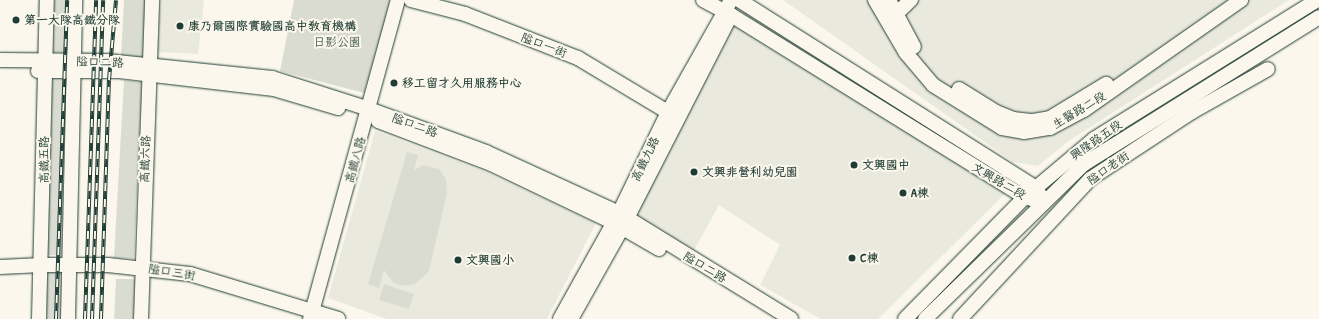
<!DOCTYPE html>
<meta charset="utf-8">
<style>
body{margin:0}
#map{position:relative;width:1319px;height:319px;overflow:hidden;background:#fbf7ec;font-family:"Patrick Hand","LXGW WenKai TC",sans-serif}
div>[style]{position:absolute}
.built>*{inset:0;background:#eae9de}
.green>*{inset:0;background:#dbdcd1}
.roads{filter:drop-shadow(0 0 1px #1f3d34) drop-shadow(0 0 1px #1f3d34)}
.minor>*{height:14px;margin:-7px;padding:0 7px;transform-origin:7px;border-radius:7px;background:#fbf7ec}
.rail>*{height:4px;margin-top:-2px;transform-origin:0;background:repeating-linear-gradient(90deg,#fbf7ec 0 8px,#1f3d34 0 16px);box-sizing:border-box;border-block:1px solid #1f3d34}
.dots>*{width:11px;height:11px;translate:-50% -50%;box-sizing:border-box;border:2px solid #fbf7ec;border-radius:50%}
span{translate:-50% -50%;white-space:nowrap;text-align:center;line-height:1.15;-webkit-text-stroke:4px #fbf7ec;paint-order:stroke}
.poi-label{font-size:12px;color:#1f3d34;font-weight:700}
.left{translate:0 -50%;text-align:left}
.park-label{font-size:12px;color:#455d53}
.street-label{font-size:12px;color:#1f3d34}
</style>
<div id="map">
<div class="built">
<div style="clip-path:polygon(160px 0,204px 0,198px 54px,158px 52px)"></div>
<div style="clip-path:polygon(783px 0,1289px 0,1067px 142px,1038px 166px,1013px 162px)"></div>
<div style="clip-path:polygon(736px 19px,1008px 191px,878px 319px,821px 319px,760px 285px,780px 245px,719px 205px,693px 252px,626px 217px)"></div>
<div style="clip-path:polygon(375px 131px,486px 172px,596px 223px,547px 319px,387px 319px,328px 298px)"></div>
</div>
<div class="green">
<div style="clip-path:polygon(52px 0,70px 0,68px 53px,50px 52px)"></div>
<div style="clip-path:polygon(124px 0,147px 0,143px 59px,121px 57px)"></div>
<div style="clip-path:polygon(294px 0,390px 0,368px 94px,280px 71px)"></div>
<div style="clip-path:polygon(50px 77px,71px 78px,62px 255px,47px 255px)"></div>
<div style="clip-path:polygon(124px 80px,142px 82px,134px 259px,114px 258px)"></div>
<div style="clip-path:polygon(407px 152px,418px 155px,414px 170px,423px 165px,439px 169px,446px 179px,447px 193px,429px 271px,415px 284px,401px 286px,393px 282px,384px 270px,379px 288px,368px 284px)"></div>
<div style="clip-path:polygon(44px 270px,62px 271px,61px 319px,43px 319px)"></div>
<div style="clip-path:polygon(116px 279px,135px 279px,135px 319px,114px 319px)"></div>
<div style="clip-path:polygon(384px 284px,414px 294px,409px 309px,379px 300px)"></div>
</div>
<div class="roads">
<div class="minor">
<div style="left:411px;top:0;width:56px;rotate:14.5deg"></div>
<div style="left:465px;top:14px;width:121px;rotate:21.3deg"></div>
<div style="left:578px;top:58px;width:105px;rotate:31deg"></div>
<div style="left:703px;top:0;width:32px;rotate:28deg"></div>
<div style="left:731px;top:15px;width:346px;rotate:31.8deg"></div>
<div style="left:1025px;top:197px;width:7px;rotate:16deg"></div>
<div style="left:739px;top:0;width:352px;rotate:32.3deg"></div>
<div style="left:1036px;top:188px;width:8px;rotate:60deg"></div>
<div style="left:875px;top:0;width:61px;rotate:59.7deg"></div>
<div style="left:906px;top:53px;width:42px;rotate:49.8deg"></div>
<div style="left:933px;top:85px;width:81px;rotate:31.9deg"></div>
<div style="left:1002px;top:128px;width:22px;rotate:10deg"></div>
<div style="left:1024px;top:132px;width:26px;rotate:-9deg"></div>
<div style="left:1050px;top:128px;width:38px;rotate:-28deg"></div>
<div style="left:1084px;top:110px;width:192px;rotate:-35deg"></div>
<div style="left:889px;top:0;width:53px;rotate:62deg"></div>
<div style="left:891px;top:19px;width:28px;rotate:-44deg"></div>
<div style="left:0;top:60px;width:107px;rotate:0.5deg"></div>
<div style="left:107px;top:61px;width:166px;rotate:5.9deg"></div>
<div style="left:272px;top:78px;width:102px;rotate:17.7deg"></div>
<div style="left:369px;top:109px;width:125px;rotate:20.2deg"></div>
<div style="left:486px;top:152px;width:146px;rotate:24.6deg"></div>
<div style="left:619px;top:213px;width:202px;rotate:31.6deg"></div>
<div style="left:38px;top:71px;width:81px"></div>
<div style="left:119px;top:71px;width:156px;rotate:6.6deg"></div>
<div style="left:274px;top:89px;width:67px;rotate:16.5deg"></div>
<div style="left:959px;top:89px;width:44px;rotate:31.9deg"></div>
<div style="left:996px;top:112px;width:18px;rotate:22deg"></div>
<div style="left:1013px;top:119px;width:20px;rotate:6deg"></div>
<div style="left:1033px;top:121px;width:17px;rotate:-10deg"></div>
<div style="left:1050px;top:118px;width:66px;rotate:-31.3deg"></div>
<div style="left:378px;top:121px;width:121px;rotate:20.8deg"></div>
<div style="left:491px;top:164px;width:136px;rotate:25.6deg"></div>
<div style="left:614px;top:223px;width:52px;rotate:30deg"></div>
<div style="left:0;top:267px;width:42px;rotate:-2.7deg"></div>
<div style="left:42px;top:265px;width:66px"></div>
<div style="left:108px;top:265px;width:82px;rotate:6.3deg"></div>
<div style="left:190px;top:274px;width:155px;rotate:16.9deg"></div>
<div style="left:39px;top:319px;width:319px;rotate:-88.6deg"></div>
<div style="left:68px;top:319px;width:319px;rotate:-88.7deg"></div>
<div style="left:141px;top:319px;width:319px;rotate:-88deg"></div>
<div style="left:310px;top:319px;width:331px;rotate:-74.6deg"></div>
<div style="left:560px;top:319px;width:121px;rotate:-60.9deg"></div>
<div style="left:619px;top:213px;width:112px;rotate:-64.1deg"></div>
<div style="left:668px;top:112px;width:129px;rotate:-60.6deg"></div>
<div style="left:571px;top:319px;width:104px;rotate:-60.7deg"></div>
<div style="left:622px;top:228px;width:239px;rotate:-62.9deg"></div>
<div style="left:905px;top:319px;width:171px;rotate:-45.5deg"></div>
<div style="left:1025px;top:197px;width:90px;rotate:-40deg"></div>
<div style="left:1094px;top:139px;width:263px;rotate:-31.9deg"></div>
<div style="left:925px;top:319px;width:222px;rotate:-44.3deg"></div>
<div style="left:1084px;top:164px;width:277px;rotate:-32deg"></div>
<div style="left:960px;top:319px;width:191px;rotate:-47.1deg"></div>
<div style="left:1090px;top:179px;width:122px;rotate:-33.3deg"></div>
<div style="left:1192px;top:112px;width:87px;rotate:-29.5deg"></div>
</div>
</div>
<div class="rail">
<div style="left:56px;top:319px;width:319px;rotate:-88deg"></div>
<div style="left:85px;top:319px;width:319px;rotate:-88deg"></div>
<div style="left:92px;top:319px;width:319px;rotate:-88deg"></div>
<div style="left:101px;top:319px;width:239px;rotate:-88.1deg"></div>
<div style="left:109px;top:80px;width:80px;rotate:-85deg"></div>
</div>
<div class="dots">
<div style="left:16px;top:20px;background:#1f3d34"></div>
<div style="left:180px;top:26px;background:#1f3d34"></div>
<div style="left:394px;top:83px;background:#1f3d34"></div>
<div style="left:854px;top:165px;background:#1f3d34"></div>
<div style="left:694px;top:172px;background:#1f3d34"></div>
<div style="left:903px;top:193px;background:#1f3d34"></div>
<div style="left:852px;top:258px;background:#1f3d34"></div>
<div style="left:458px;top:260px;background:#1f3d34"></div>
</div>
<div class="poi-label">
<span class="left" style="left:24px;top:20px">第一大隊高鐵分隊</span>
<span class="left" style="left:188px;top:26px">康乃爾國際實驗國高中教育機構</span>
<span class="left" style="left:402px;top:83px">移工留才久用服務中心</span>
<span class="left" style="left:862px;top:165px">文興國中</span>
<span class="left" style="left:702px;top:172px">文興非營利幼兒園</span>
<span class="left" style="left:911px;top:193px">A棟</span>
<span class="left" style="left:860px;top:258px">C棟</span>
<span class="left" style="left:466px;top:260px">文興國小</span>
</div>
<div class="park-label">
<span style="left:337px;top:42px">日影公園</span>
</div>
<div class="street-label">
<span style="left:544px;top:45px;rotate:21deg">隘口一街</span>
<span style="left:100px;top:62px;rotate:2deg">隘口二路</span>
<span style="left:1079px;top:110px;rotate:-31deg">生醫路二段</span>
<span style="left:415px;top:125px;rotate:20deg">隘口二路</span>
<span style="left:1096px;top:140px;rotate:-35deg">興隆路五段</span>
<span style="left:145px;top:159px;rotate:-88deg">高鐵六路</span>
<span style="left:645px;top:159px;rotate:-64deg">高鐵九路</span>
<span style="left:44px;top:160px;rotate:-90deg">高鐵五路</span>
<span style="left:355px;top:160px;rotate:-75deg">高鐵八路</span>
<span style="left:1108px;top:168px;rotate:-35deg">隘口老街</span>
<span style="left:999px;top:181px;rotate:30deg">文興路二段</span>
<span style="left:705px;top:267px;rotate:31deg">隘口二路</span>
<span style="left:172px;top:272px;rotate:9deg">隘口三街</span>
</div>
</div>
